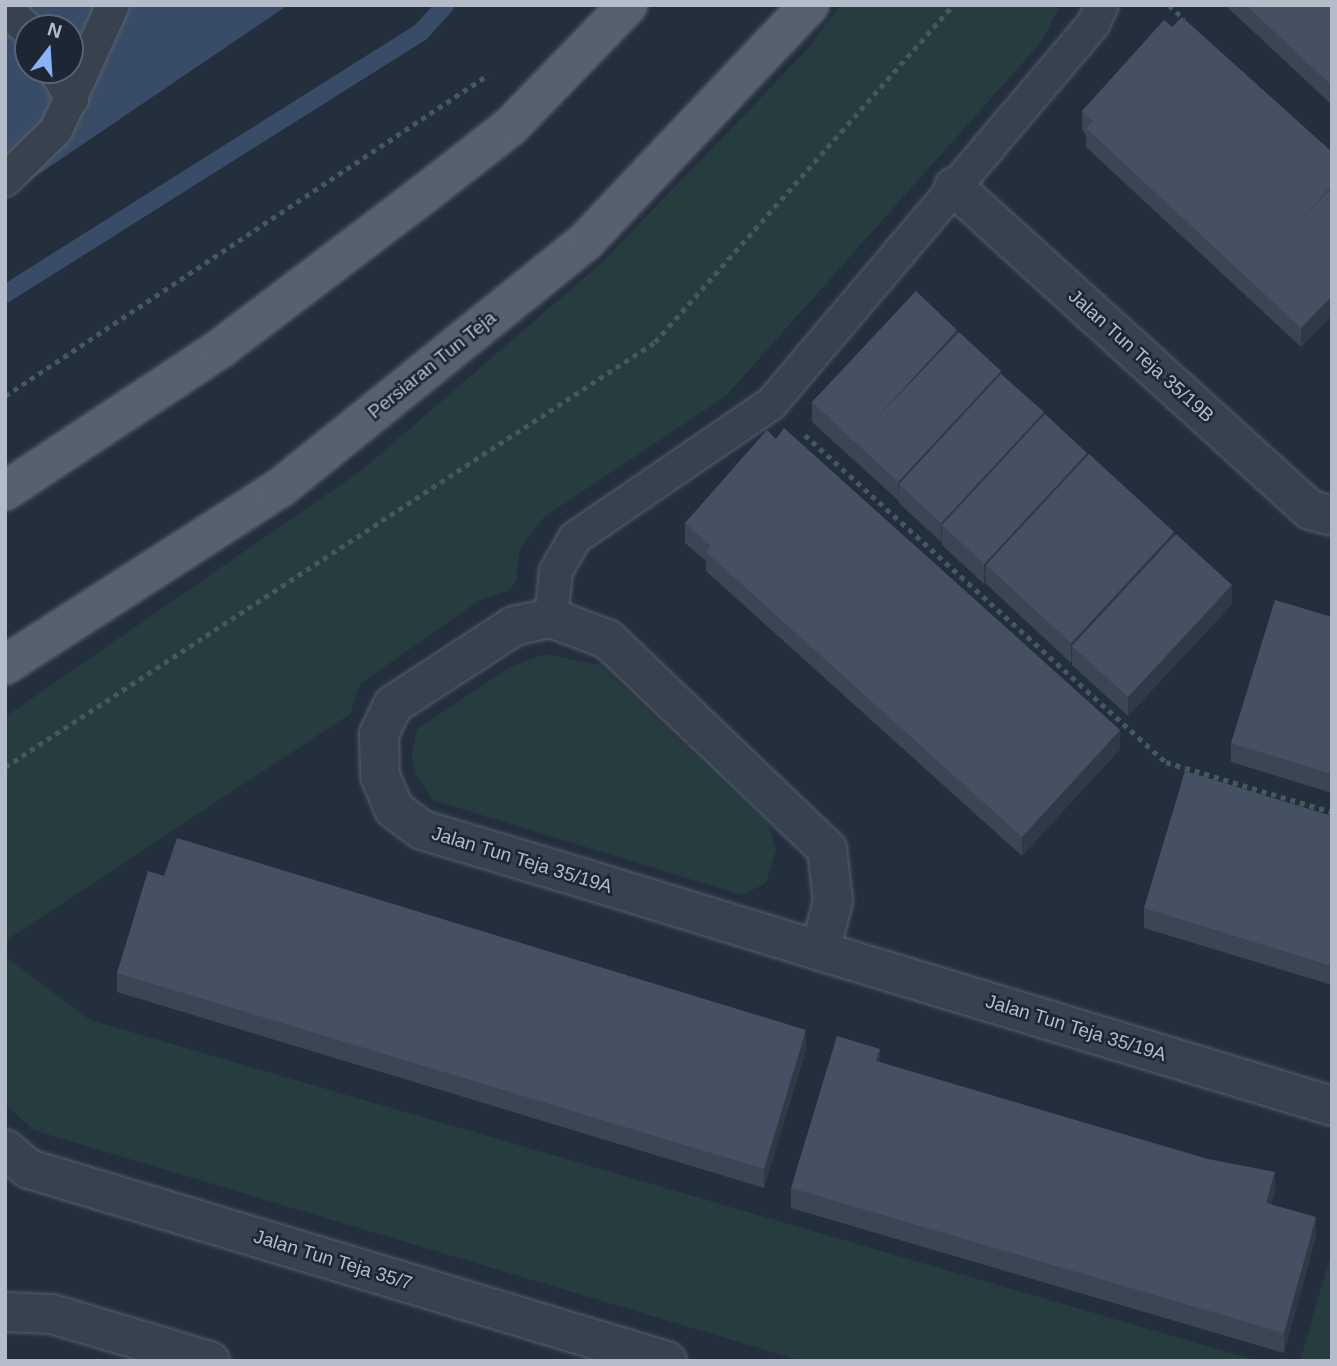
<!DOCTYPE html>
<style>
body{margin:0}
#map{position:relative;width:1337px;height:1366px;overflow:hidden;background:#242f3e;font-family:Helvetica,sans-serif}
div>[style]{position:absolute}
.green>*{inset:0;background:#263c3f}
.water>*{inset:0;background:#394c67}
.stream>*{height:18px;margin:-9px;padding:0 9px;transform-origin:9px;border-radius:9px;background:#394c67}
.path>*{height:4.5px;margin-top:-2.25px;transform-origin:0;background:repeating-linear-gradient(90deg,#44595c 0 5px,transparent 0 10px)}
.roads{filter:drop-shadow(0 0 2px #565f6c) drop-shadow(0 0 2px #565f6c)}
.service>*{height:32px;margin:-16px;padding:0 16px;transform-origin:16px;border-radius:16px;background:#38414e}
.minor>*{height:38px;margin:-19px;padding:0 19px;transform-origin:19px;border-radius:19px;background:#38414e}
.tertiary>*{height:38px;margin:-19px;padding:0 19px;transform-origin:19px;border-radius:19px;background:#38414e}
.primary>*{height:38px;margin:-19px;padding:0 19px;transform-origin:19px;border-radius:19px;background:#56606e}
.wall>*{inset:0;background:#3b4654}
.shaded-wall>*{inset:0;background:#303945}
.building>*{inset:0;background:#455162}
span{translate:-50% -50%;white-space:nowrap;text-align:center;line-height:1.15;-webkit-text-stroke:5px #1d2633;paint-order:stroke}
.street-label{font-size:19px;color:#b4bcc9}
.frame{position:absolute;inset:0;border:7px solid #b4bcc9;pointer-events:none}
.north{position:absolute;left:14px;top:14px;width:70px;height:70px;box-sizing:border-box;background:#1d2633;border:2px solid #59626f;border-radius:50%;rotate:17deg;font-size:19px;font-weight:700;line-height:28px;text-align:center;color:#b4bcc9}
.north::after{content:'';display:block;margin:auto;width:24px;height:32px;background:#8ab4f8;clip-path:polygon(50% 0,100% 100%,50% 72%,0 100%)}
</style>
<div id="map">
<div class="green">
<div style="clip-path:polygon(840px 5px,1060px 5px,1042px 41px,726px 396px,544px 517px,520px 548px,516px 581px,508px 591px,480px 600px,360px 684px,350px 714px,5px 941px,5px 717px,362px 470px,600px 264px,805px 52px)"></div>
<div style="clip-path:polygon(545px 654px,600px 665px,769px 825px,776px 850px,766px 883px,742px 895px,433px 800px,417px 777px,411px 756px,417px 729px,512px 666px)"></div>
<div style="clip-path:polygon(5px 957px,90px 1020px,1258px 1361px,802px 1361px,33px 1130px,5px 1104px)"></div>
<div style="clip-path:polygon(1332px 1251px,1332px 1361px,1300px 1361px)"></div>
</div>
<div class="water">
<div style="clip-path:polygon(evenodd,5px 5px,288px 5px,5px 197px,5px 5px,28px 28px,70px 28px,70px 70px,28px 70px,28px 28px)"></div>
</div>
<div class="stream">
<div style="left:5px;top:294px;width:492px;rotate:-32.2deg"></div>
<div style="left:421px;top:32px;width:36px;rotate:-48deg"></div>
</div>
<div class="path">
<div style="left:1169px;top:5px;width:21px;rotate:43deg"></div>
<div style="left:5px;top:396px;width:580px;rotate:-33.61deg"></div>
<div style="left:805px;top:435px;width:487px;rotate:42.2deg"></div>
<div style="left:1166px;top:762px;width:173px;rotate:16.8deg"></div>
<div style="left:5px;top:767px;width:777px;rotate:-33.18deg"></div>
<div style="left:655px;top:342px;width:450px;rotate:-48.5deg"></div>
</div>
<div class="roads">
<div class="service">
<div style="left:5px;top:9px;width:31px;rotate:42deg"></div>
<div style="left:55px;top:70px;width:34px;rotate:60deg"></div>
<div style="left:5px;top:180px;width:71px;rotate:-44.4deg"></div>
<div style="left:56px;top:130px;width:137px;rotate:-65.5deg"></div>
<div style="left:551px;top:618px;width:47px;rotate:-83.9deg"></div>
<div style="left:556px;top:571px;width:38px;rotate:-60deg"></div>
<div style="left:575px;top:538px;width:237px;rotate:-34.4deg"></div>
<div style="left:771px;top:404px;width:498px;rotate:-49.7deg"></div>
<div style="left:1093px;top:24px;width:21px;rotate:-65deg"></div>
</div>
<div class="minor">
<div style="left:954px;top:187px;width:481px;rotate:42.2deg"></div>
<div style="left:1310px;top:510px;width:23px;rotate:15deg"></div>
<div style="left:820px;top:951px;width:52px;rotate:-75.4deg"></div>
<div style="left:833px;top:901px;width:52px;rotate:-96.6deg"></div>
<div style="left:827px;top:849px;width:304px;rotate:-136.3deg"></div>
<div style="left:607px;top:639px;width:60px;rotate:-159.4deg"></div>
<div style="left:551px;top:618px;width:38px;rotate:168deg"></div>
<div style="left:514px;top:626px;width:145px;rotate:146.9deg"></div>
<div style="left:393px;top:705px;width:32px;rotate:116deg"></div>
<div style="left:379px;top:734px;width:42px;rotate:88.6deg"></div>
<div style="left:380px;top:776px;width:36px;rotate:67deg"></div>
<div style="left:394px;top:809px;width:35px;rotate:37deg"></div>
<div style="left:422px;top:830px;width:181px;rotate:16.7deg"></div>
<div style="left:595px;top:882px;width:235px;rotate:17deg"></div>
<div style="left:820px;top:951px;width:535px;rotate:16.84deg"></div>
<div style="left:5px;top:1312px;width:47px;rotate:2.4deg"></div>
<div style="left:52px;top:1314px;width:165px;rotate:16.6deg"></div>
</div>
<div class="tertiary">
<div style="left:5px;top:1149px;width:31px;rotate:40deg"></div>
<div style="left:29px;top:1169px;width:666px;rotate:16.75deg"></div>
</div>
<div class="primary">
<div style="left:5px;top:491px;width:259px;rotate:-33.5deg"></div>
<div style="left:221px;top:348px;width:255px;rotate:-37.2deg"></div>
<div style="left:424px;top:194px;width:110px;rotate:-38deg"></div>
<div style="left:511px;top:126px;width:168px;rotate:-46deg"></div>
<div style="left:5px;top:665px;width:327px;rotate:-32.8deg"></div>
<div style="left:280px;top:488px;width:393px;rotate:-38.9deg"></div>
<div style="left:586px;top:241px;width:325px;rotate:-46.6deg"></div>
</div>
</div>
<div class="wall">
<div style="clip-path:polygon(1225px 5px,1332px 5px,1332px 105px)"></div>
<div style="clip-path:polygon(1172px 27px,1332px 152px,1332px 315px,1301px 347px,1086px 147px,1086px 135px,1082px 130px,1082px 111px)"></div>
<div style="clip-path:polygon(957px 333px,1087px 456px,1174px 535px,1232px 604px,1128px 716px,1072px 665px,1072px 661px,1071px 663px,986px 584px,986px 582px,984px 584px,942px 545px,942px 541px,941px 542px,899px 503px,899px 501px,812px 422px,812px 402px)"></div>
<div style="clip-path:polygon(685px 523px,1120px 749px,1022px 856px,706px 571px,706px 561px,685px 543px)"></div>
<div style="clip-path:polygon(1332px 617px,1332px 793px,1231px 762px,1231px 743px)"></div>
<div style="clip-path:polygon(1332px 816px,1332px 985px,1144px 928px,1144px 908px)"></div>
<div style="clip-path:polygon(164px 876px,806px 1049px,764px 1188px,117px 992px,117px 973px)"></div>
<div style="clip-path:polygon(880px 1062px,1275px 1192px,1271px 1204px,1316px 1236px,1284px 1353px,791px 1208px,791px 1188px)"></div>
</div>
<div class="shaded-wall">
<div style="clip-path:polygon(1332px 296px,1332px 315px,1301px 347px,1301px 328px)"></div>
<div style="clip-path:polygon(957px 330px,957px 349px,871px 424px)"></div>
<div style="clip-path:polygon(1001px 371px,1001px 390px,899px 484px,898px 501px,898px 482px)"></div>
<div style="clip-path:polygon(1044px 412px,1044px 431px,942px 525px,942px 541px,941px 542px,941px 523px)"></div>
<div style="clip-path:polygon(1087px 453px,1087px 473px,986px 565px,986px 582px,984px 584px,984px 564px)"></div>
<div style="clip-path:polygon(1174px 532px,1174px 552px,1072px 646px,1072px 661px,1071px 663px,1071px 643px)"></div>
<div style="clip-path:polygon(1232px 585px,1232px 604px,1128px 716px,1128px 697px)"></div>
<div style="clip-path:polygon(1120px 730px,1120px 749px,1022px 856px,1022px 837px)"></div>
<div style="clip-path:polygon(806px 1030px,806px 1049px,764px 1188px,764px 1169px)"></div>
<div style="clip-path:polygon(880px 1049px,880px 1068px,876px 1061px)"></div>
<div style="clip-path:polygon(1275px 1172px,1275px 1192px,1266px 1222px,1266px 1203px)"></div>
<div style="clip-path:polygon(1316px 1217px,1316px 1236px,1284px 1353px,1284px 1333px)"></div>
</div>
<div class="building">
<div style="clip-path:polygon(1246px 5px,1332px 5px,1332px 86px)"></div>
<div style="clip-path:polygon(1182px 17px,1332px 152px,1332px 185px,1302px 218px,1332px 188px,1332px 296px,1301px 328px,1086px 128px,1093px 121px,1082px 111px,1164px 20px,1172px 27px)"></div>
<div style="clip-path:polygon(916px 291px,957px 330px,871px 424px,959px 332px,1001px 371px,898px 482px,812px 402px)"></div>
<div style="clip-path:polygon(1001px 374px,1044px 412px,941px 523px,899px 484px)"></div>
<div style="clip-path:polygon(1045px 414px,1087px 453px,984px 564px,942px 525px)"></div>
<div style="clip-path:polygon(784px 428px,1120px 730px,1022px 837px,706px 552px,711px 546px,685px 523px,767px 430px,776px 439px)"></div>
<div style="clip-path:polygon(1089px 454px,1174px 532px,1071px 643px,986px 565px)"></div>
<div style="clip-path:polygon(1176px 534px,1232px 585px,1128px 697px,1072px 646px)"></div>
<div style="clip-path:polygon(1275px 600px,1332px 617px,1332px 774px,1231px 743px)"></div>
<div style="clip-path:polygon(1185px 771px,1332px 816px,1332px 966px,1144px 908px)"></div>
<div style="clip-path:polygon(177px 838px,806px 1030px,764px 1169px,117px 973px,148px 871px,164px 876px)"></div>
<div style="clip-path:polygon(837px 1036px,880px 1049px,876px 1061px,1208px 1159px,1275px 1172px,1266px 1203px,1316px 1217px,1284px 1333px,791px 1188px)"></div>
</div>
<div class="street-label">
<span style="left:1141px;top:356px;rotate:42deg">Jalan Tun Teja 35/19B</span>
<span style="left:432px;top:365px;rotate:-39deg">Persiaran Tun Teja</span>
<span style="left:522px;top:860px;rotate:17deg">Jalan Tun Teja 35/19A</span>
<span style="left:1076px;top:1028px;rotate:17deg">Jalan Tun Teja 35/19A</span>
<span style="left:333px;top:1260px;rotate:17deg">Jalan Tun Teja 35/7</span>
</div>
<div class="frame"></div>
<div class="north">N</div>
</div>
